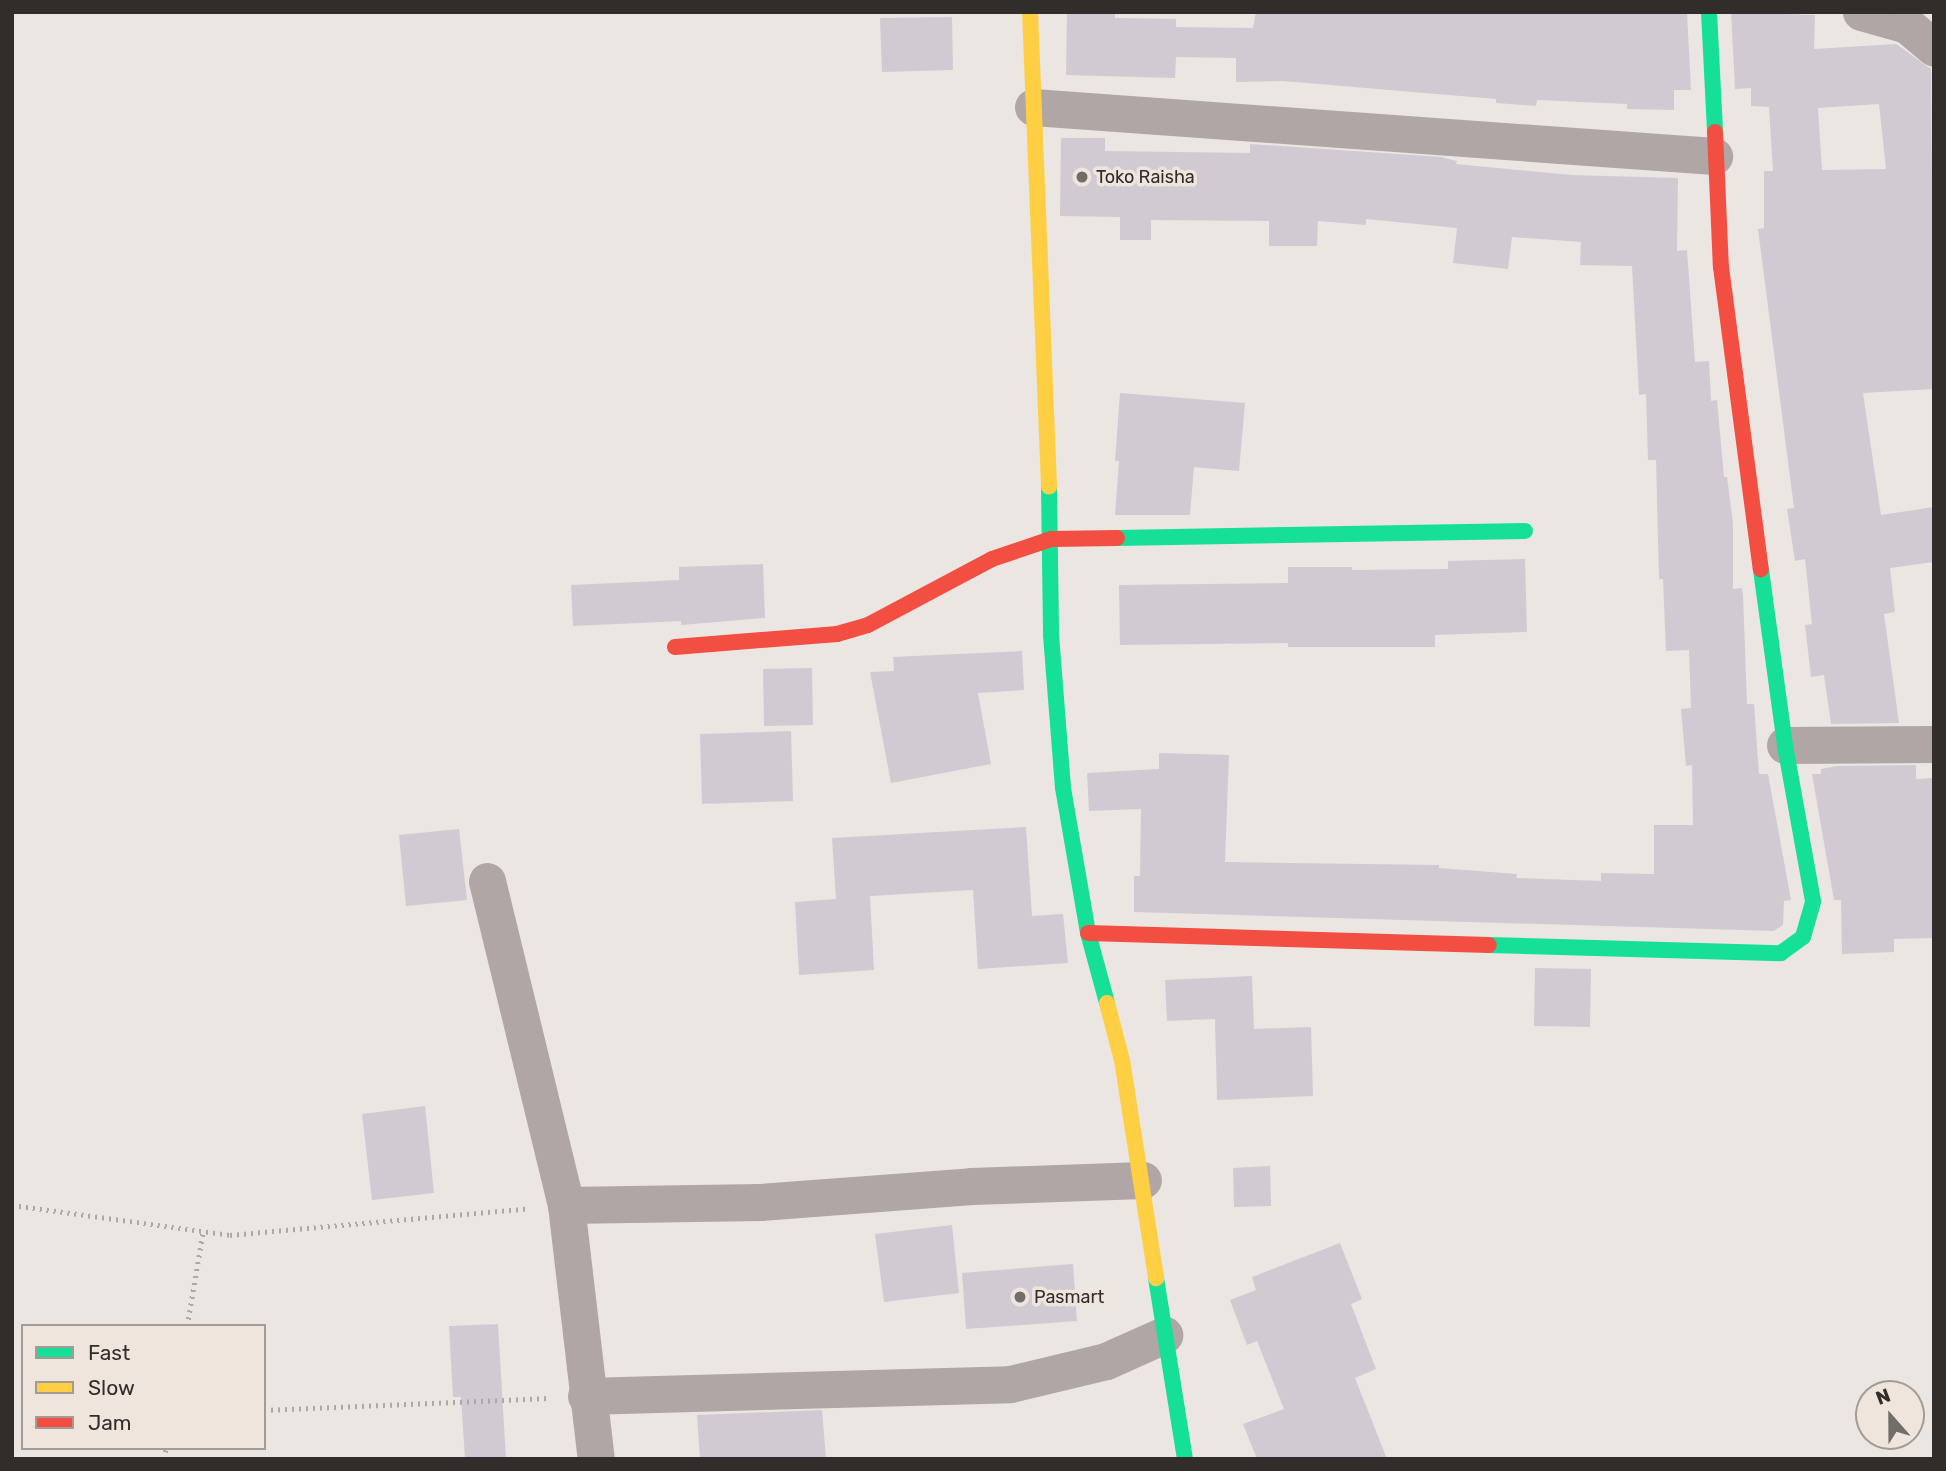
<!DOCTYPE html>
<style>
body{margin:0}
#map{position:relative;width:1946px;height:1471px;overflow:hidden;background:#ebe6e1;font-family:Rubik,sans-serif}
div>[style]{position:absolute}
.building>*{inset:0;background:#d1cad3}
.path>*{height:4.5px;margin-top:-2.25px;transform-origin:0;background:repeating-linear-gradient(90deg,#afa7a5 0 2px,transparent 0 7px)}
.street>*{height:37px;margin:-18.5px;padding:0 18.5px;transform-origin:18.5px;border-radius:18.5px;background:#b0a6a5}
.fast>*{height:16px;margin:-8px;padding:0 8px;transform-origin:8px;border-radius:8px;background:#16e098}
.slow>*{height:16px;margin:-8px;padding:0 8px;transform-origin:8px;border-radius:8px;background:#ffcf43}
.jam>*{height:16px;margin:-8px;padding:0 8px;transform-origin:8px;border-radius:8px;background:#f24e42}
.dots>*{width:19px;height:19px;translate:-50% -50%;box-sizing:border-box;border:4px solid #efe5dd;border-radius:50%}
span{translate:-50% -50%;white-space:nowrap;text-align:center;line-height:1.15;-webkit-text-stroke:7px #efe5dd;paint-order:stroke}
.poi-label{font-size:18px;color:#302d2a}
.left{translate:0 -50%;text-align:left}
.frame{position:absolute;inset:0;border:14px solid #302d2a;pointer-events:none}
.legend{position:absolute;left:21px;top:1324px;width:245px;height:126px;box-sizing:border-box;background:#efe5dd;border:2px solid #a39b95;margin:0;padding:9px 12px;list-style:none;font-size:21px;color:#302d2a}
.legend li{display:flex;align-items:center;gap:14px;height:35px}
.legend b{width:35px;border:2px solid #a39b95}
.north{position:absolute;left:1855px;top:1380px;width:70px;height:70px;box-sizing:border-box;background:#efe5dd;border:2px solid #a39b95;border-radius:50%;rotate:339deg;font-size:19px;font-weight:700;line-height:28px;text-align:center;color:#302d2a}
.north::after{content:'';display:block;margin:auto;width:24px;height:32px;background:#716e6a;clip-path:polygon(50% 0,100% 100%,50% 72%,0 100%)}
</style>
<div id="map">
<div class="building">
<div style="clip-path:polygon(1256px 12px,1687px 12px,1691px 90px,1674px 90px,1674px 110px,1627px 109px,1627px 104px,1537px 100px,1536px 106px,1496px 103px,1496px 99px,1283px 81px,1236px 82px,1236px 58px,1176px 57px,1175px 78px,1066px 75px,1067px 13px,1115px 13px,1115px 18px,1176px 19px,1176px 27px,1253px 28px)"></div>
<div style="clip-path:polygon(evenodd,1731px 12px,1815px 15px,1814px 49px,1896px 44px,1931px 69px,1934px 389px,1863px 393px,1881px 515px,1934px 507px,1934px 562px,1890px 568px,1895px 612px,1884px 614px,1899px 723px,1831px 724px,1824px 675px,1811px 677px,1805px 625px,1812px 624px,1805px 559px,1795px 561px,1787px 509px,1794px 508px,1758px 229px,1764px 228px,1764px 171px,1773px 171px,1769px 107px,1751px 106px,1751px 88px,1735px 89px,1731px 12px,1879px 104px,1886px 169px,1822px 170px,1818px 108px,1879px 104px)"></div>
<div style="clip-path:polygon(952px 17px,953px 70px,882px 72px,880px 18px)"></div>
<div style="clip-path:polygon(1061px 138px,1105px 138px,1105px 151px,1250px 153px,1250px 144px,1441px 157px,1457px 161px,1456px 164px,1572px 175px,1678px 178px,1677px 251px,1687px 250px,1695px 362px,1709px 361px,1711px 401px,1717px 400px,1724px 477px,1727px 477px,1733px 523px,1733px 589px,1742px 588px,1743px 595px,1747px 704px,1754px 704px,1759px 774px,1768px 774px,1791px 900px,1784px 901px,1783px 925px,1774px 931px,1134px 912px,1134px 876px,1140px 876px,1141px 809px,1089px 811px,1087px 773px,1159px 769px,1159px 753px,1229px 755px,1225px 862px,1439px 865px,1439px 868px,1517px 874px,1516px 878px,1601px 881px,1601px 873px,1654px 874px,1654px 825px,1693px 825px,1692px 765px,1686px 766px,1681px 709px,1691px 708px,1689px 650px,1666px 651px,1663px 579px,1659px 579px,1656px 460px,1648px 460px,1646px 394px,1639px 395px,1632px 266px,1580px 265px,1581px 242px,1512px 237px,1508px 269px,1453px 263px,1457px 228px,1366px 219px,1366px 225px,1318px 221px,1317px 246px,1269px 246px,1269px 221px,1151px 220px,1151px 240px,1120px 240px,1120px 217px,1060px 216px)"></div>
<div style="clip-path:polygon(1120px 393px,1245px 403px,1239px 471px,1194px 467px,1190px 515px,1115px 515px,1119px 461px,1115px 461px)"></div>
<div style="clip-path:polygon(1525px 559px,1527px 632px,1435px 635px,1435px 647px,1288px 647px,1288px 643px,1120px 645px,1119px 585px,1288px 583px,1288px 567px,1352px 567px,1352px 570px,1448px 569px,1448px 561px)"></div>
<div style="clip-path:polygon(763px 564px,765px 618px,681px 625px,681px 621px,573px 626px,571px 585px,679px 580px,679px 567px)"></div>
<div style="clip-path:polygon(1022px 651px,1024px 690px,978px 693px,991px 764px,891px 783px,870px 672px,894px 671px,893px 657px)"></div>
<div style="clip-path:polygon(812px 668px,813px 725px,764px 726px,763px 669px)"></div>
<div style="clip-path:polygon(791px 731px,793px 801px,702px 804px,700px 734px)"></div>
<div style="clip-path:polygon(1916px 765px,1916px 779px,1934px 778px,1934px 938px,1894px 939px,1894px 952px,1842px 954px,1841px 900px,1834px 900px,1812px 774px,1821px 774px,1821px 769px,1837px 766px)"></div>
<div style="clip-path:polygon(1026px 827px,1032px 916px,1063px 914px,1068px 963px,978px 969px,973px 890px,870px 896px,874px 970px,799px 975px,795px 902px,836px 899px,832px 838px)"></div>
<div style="clip-path:polygon(459px 829px,467px 900px,406px 906px,399px 835px)"></div>
<div style="clip-path:polygon(1535px 968px,1591px 969px,1590px 1027px,1534px 1026px)"></div>
<div style="clip-path:polygon(1252px 976px,1254px 1029px,1311px 1027px,1313px 1096px,1217px 1100px,1215px 1019px,1167px 1021px,1165px 980px)"></div>
<div style="clip-path:polygon(425px 1106px,434px 1193px,372px 1200px,362px 1114px)"></div>
<div style="clip-path:polygon(1270px 1166px,1271px 1206px,1234px 1207px,1233px 1168px)"></div>
<div style="clip-path:polygon(952px 1225px,959px 1293px,884px 1302px,875px 1234px)"></div>
<div style="clip-path:polygon(1340px 1243px,1362px 1299px,1351px 1304px,1376px 1369px,1355px 1378px,1387px 1459px,1257px 1459px,1243px 1424px,1284px 1409px,1257px 1341px,1247px 1345px,1230px 1300px,1256px 1290px,1252px 1277px)"></div>
<div style="clip-path:polygon(1073px 1264px,1077px 1321px,966px 1329px,962px 1273px)"></div>
<div style="clip-path:polygon(498px 1324px,506px 1459px,465px 1459px,461px 1397px,453px 1397px,449px 1326px)"></div>
<div style="clip-path:polygon(822px 1410px,826px 1459px,700px 1459px,697px 1415px)"></div>
</div>
<div class="path">
<div style="left:12px;top:1205px;width:220px;rotate:7.8deg"></div>
<div style="left:230px;top:1235px;width:301px;rotate:-5.1deg"></div>
<div style="left:187px;top:1326px;width:96px;rotate:-80.4deg"></div>
<div style="left:264px;top:1410px;width:286px;rotate:-2.4deg"></div>
<div style="left:164px;top:1459px;width:11px;rotate:-80deg"></div>
</div>
<div class="street">
<div style="left:1861px;top:12px;width:48px;rotate:15.8deg"></div>
<div style="left:1907px;top:25px;width:35px;rotate:40deg"></div>
<div style="left:1033px;top:107px;width:683px;rotate:4.12deg"></div>
<div style="left:1785px;top:745px;width:149px;rotate:-0.4deg"></div>
<div style="left:487px;top:881px;width:333px;rotate:76.3deg"></div>
<div style="left:566px;top:1205px;width:256px;rotate:83.3deg"></div>
<div style="left:566px;top:1205px;width:194px;rotate:-0.9deg"></div>
<div style="left:760px;top:1202px;width:212px;rotate:-4.3deg"></div>
<div style="left:971px;top:1186px;width:172px;rotate:-2deg"></div>
<div style="left:586px;top:1396px;width:424px;rotate:-1.6deg"></div>
<div style="left:1010px;top:1384px;width:99px;rotate:-13.5deg"></div>
<div style="left:1106px;top:1361px;width:64px;rotate:-24.1deg"></div>
</div>
<div class="fast">
<div style="left:1709px;top:12px;width:120px;rotate:87.1deg"></div>
<div style="left:1049px;top:487px;width:148px;rotate:89.2deg"></div>
<div style="left:1051px;top:635px;width:153px;rotate:85.5deg"></div>
<div style="left:1063px;top:788px;width:147px;rotate:80.2deg"></div>
<div style="left:1088px;top:933px;width:73px;rotate:74.8deg"></div>
<div style="left:1117px;top:538px;width:408px;rotate:-1deg"></div>
<div style="left:1489px;top:945px;width:292px;rotate:1.6deg"></div>
<div style="left:1781px;top:953px;width:27px;rotate:-36deg"></div>
<div style="left:1803px;top:937px;width:37px;rotate:-74deg"></div>
<div style="left:1813px;top:901px;width:158px;rotate:-100.2deg"></div>
<div style="left:1785px;top:745px;width:178px;rotate:-97.8deg"></div>
<div style="left:1156px;top:1278px;width:183px;rotate:80.9deg"></div>
</div>
<div class="slow">
<div style="left:1030px;top:12px;width:475px;rotate:87.7deg"></div>
<div style="left:1107px;top:1003px;width:59px;rotate:75.3deg"></div>
<div style="left:1122px;top:1060px;width:221px;rotate:81.1deg"></div>
</div>
<div class="jam">
<div style="left:1715px;top:132px;width:135px;rotate:87.5deg"></div>
<div style="left:1721px;top:267px;width:305px;rotate:82.5deg"></div>
<div style="left:675px;top:647px;width:163px;rotate:-4.6deg"></div>
<div style="left:837px;top:634px;width:32px;rotate:-16deg"></div>
<div style="left:868px;top:625px;width:140px;rotate:-28deg"></div>
<div style="left:992px;top:559px;width:62px;rotate:-18.7deg"></div>
<div style="left:1051px;top:539px;width:66px;rotate:-0.9deg"></div>
<div style="left:1088px;top:933px;width:401px;rotate:1.7deg"></div>
</div>
<div class="dots">
<div style="left:1082px;top:177px;background:#716e6a"></div>
<div style="left:1020px;top:1297px;background:#716e6a"></div>
</div>
<div class="poi-label">
<span class="left" style="left:1096px;top:177px">Toko Raisha</span>
<span class="left" style="left:1034px;top:1297px">Pasmart</span>
</div>
<div class="frame"></div>
<ul class="legend">
<li><b style="height:9px;background:#16e098"></b>Fast</li>
<li><b style="height:9px;background:#ffcf43"></b>Slow</li>
<li><b style="height:9px;background:#f24e42"></b>Jam</li>
</ul>
<div class="north">N</div>
</div>
